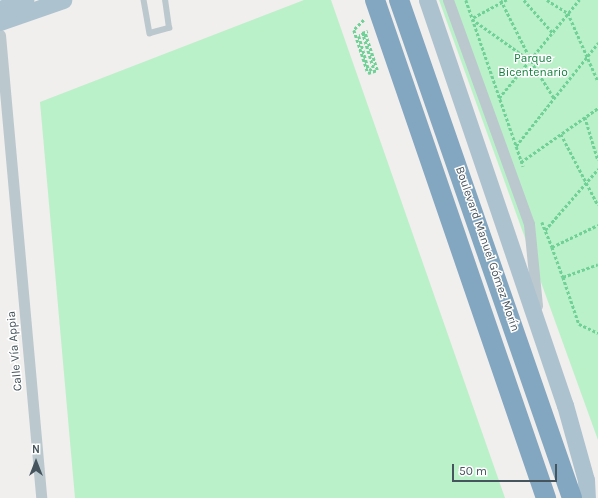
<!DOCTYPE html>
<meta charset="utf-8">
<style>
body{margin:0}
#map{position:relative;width:598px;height:498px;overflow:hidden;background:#f1eeee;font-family:Karla,sans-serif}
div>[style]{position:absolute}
.green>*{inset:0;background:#baf1c9}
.path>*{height:2.5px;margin-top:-1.25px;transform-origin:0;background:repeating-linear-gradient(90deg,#70d197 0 3px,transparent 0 5px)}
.lane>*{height:5.5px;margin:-2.75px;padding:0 2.75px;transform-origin:2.75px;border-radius:2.75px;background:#bbc8ce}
.street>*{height:11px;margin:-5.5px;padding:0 5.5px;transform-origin:5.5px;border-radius:5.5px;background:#bbc8ce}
.primary>*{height:17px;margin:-8.5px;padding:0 8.5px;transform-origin:8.5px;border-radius:8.5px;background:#acc2cf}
.highway>*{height:20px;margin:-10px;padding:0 10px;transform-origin:10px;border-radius:10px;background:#83a7c0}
span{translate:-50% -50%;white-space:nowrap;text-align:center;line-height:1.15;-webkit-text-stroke:3px #fff;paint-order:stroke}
.park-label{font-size:12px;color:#12823e}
.street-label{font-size:12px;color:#45545d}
.north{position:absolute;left:16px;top:442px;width:40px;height:40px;-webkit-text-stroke:3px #fff;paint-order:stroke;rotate:0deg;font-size:11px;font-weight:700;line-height:16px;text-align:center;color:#45545d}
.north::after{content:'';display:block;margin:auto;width:14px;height:18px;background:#45545d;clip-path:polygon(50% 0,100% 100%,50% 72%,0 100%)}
.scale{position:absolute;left:452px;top:464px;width:105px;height:18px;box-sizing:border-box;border:2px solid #45545d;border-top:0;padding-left:5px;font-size:12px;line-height:14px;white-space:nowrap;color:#45545d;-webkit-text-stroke:3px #fff;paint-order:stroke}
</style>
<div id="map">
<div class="green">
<div style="clip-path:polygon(304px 0,331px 0,505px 498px,75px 498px,40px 102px)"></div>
<div style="clip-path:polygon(439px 0,598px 0,598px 440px)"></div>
</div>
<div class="path">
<div style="left:466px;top:0;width:176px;rotate:71deg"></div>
<div style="left:501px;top:0;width:67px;rotate:63.4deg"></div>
<div style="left:507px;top:0;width:40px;rotate:152deg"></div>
<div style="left:472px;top:19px;width:72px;rotate:35.4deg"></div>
<div style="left:531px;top:61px;width:44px;rotate:58.1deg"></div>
<div style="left:524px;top:0;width:45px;rotate:48.6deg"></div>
<div style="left:547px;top:0;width:25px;rotate:32deg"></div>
<div style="left:568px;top:13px;width:74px;rotate:66.2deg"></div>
<div style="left:364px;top:20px;width:14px;rotate:135deg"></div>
<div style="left:354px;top:30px;width:45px;rotate:72deg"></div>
<div style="left:368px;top:73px;width:9px;rotate:-18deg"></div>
<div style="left:377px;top:70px;width:38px;rotate:-108deg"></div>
<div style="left:365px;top:34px;width:6px;rotate:162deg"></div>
<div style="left:359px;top:36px;width:35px;rotate:74deg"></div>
<div style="left:369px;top:70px;width:4px;rotate:-27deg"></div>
<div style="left:373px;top:68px;width:37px;rotate:-107deg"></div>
<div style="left:362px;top:33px;width:6px;rotate:-18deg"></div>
<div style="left:499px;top:98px;width:127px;rotate:-50.8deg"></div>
<div style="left:585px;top:117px;width:45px;rotate:73.2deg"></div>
<div style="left:561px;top:134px;width:80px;rotate:62.5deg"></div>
<div style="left:516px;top:146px;width:132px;rotate:-51.5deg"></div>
<div style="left:521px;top:162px;width:94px;rotate:-35deg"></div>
<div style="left:542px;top:222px;width:27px;rotate:68deg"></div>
<div style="left:552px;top:247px;width:51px;rotate:-25.6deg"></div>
<div style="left:545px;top:230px;width:81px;rotate:-49deg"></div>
<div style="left:552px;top:247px;width:32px;rotate:70deg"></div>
<div style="left:563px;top:277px;width:37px;rotate:-20deg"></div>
<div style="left:563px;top:277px;width:50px;rotate:71.2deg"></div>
<div style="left:579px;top:324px;width:21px;rotate:25deg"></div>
</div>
<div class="lane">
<div style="left:144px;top:0;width:34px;rotate:80deg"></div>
<div style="left:150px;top:33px;width:20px;rotate:-15deg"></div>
<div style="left:169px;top:28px;width:28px;rotate:-98deg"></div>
</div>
<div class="street">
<div style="left:448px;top:0;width:238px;rotate:70.1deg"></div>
<div style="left:529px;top:224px;width:82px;rotate:84.4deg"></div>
<div style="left:0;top:35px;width:465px;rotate:84.9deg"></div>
</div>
<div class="primary">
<div style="left:427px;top:0;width:428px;rotate:71.2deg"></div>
<div style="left:565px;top:405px;width:78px;rotate:74.4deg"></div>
<div style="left:586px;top:480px;width:18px;rotate:87deg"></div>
<div style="left:0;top:9px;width:27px;rotate:-20deg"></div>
<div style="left:0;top:22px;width:67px;rotate:-19.2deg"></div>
</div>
<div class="highway">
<div style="left:375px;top:0;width:527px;rotate:71.05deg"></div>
<div style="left:399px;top:0;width:527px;rotate:70.84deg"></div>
</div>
<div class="park-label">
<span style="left:533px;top:66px">Parque<br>Bicentenario</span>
</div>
<div class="street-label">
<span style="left:487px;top:249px;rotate:71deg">Boulevard Manuel Gómez Morín</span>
<span style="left:15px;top:351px;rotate:-95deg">Calle Vía Appia</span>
</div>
<div class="north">N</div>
<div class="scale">50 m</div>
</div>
